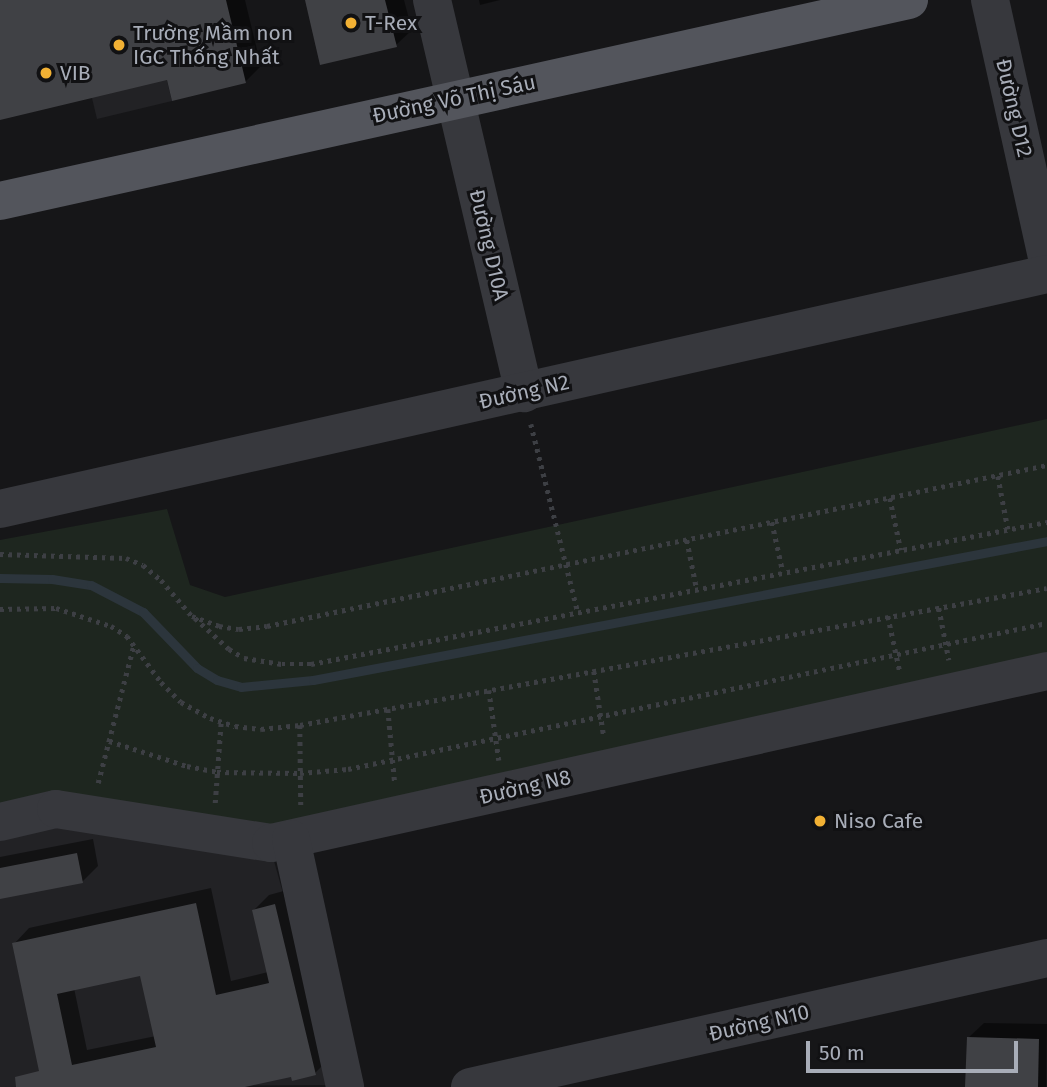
<!DOCTYPE html>
<meta charset="utf-8">
<style>
body{margin:0}
#map{position:relative;width:1047px;height:1087px;overflow:hidden;background:#161618;font-family:"Fira Sans",sans-serif}
div>[style]{position:absolute}
.built>*{inset:0;background:#222225}
.green>*{inset:0;background:#1e261f}
.shadow>*{inset:0;background:#0007}
.stream>*{height:9px;margin:-4.5px;padding:0 4.5px;transform-origin:4.5px;border-radius:4.5px;background:#2c353c}
.building>*{inset:0;background:#404145}
.path>*{height:4.5px;margin-top:-2.25px;transform-origin:0;background:repeating-linear-gradient(90deg,#3d3f44 0 3.5px,transparent 0 8.5px)}
.minor>*{height:38px;margin:-19px;padding:0 19px;transform-origin:19px;border-radius:19px;background:#37383d}
.major>*{height:38px;margin:-19px;padding:0 19px;transform-origin:19px;border-radius:19px;background:#53555c}
.dots>*{width:19px;height:19px;translate:-50% -50%;box-sizing:border-box;border:4px solid #111113;border-radius:50%}
span{translate:-50% -50%;white-space:nowrap;text-align:center;line-height:1.15;-webkit-text-stroke:6px #111113;paint-order:stroke}
.poi-label{font-size:21px;color:#a8adb8}
.left{translate:0 -50%;text-align:left}
.street-label{font-size:21px;color:#a8adb8}
.scale{position:absolute;left:806px;top:1041px;width:212px;height:32px;box-sizing:border-box;border:4px solid #a8adb8;border-top:0;padding-left:9px;font-size:21px;line-height:24px;white-space:nowrap;color:#a8adb8;-webkit-text-stroke:5px #111113;paint-order:stroke}
</style>
<div id="map">
<div class="built">
<div style="clip-path:polygon(147px 0,172px 101px,97px 119px,71px 10px)"></div>
<div style="clip-path:polygon(58px 819px,272px 854px,337px 1085px,0 1087px,0 832px)"></div>
</div>
<div class="green">
<div style="clip-path:polygon(1047px 419px,1047px 661px,271px 833px,0 811px,0 540px,167px 509px,190px 585px,225px 597px)"></div>
</div>
<div class="shadow">
<div style="clip-path:polygon(0 0,245px 0,261px 66px,245px 82px,168px 78px,0 118px)"></div>
<div style="clip-path:polygon(306px 0,404px 0,412px 30px,396px 45px)"></div>
<div style="clip-path:polygon(479px 0,500px 0,480px 5px)"></div>
<div style="clip-path:polygon(93px 839px,98px 866px,83px 881px,0 897px,0 857px)"></div>
<div style="clip-path:polygon(evenodd,211px 888px,231px 981px,268px 972px,254px 910px,269px 895px,291px 889px,330px 1058px,315px 1073px,292px 1075px,237px 1087px,44px 1087px,14px 944px,29px 928px,211px 888px,142px 974px,156px 1036px,87px 1050px,74px 988px,142px 974px)"></div>
<div style="clip-path:polygon(984px 1023px,1047px 1024px,1046px 1087px,967px 1087px,968px 1038px)"></div>
</div>
<div class="stream">
<div style="left:0;top:578px;width:52px;rotate:1.1deg"></div>
<div style="left:52px;top:579px;width:39px;rotate:9deg"></div>
<div style="left:91px;top:585px;width:59px;rotate:27.4deg"></div>
<div style="left:143px;top:612px;width:78px;rotate:46deg"></div>
<div style="left:197px;top:668px;width:23px;rotate:31deg"></div>
<div style="left:217px;top:680px;width:25px;rotate:16deg"></div>
<div style="left:241px;top:687px;width:72px;rotate:-5.6deg"></div>
<div style="left:313px;top:680px;width:747px;rotate:-10.72deg"></div>
</div>
<div class="building">
<div style="clip-path:polygon(0 0,226px 0,246px 83px,172px 101px,167px 80px,0 120px)"></div>
<div style="clip-path:polygon(305px 0,385px 0,397px 47px,320px 65px)"></div>
<div style="clip-path:polygon(77px 853px,83px 883px,0 899px,0 868px)"></div>
<div style="clip-path:polygon(evenodd,196px 903px,216px 995px,269px 983px,252px 910px,275px 904px,316px 1075px,292px 1081px,291px 1077px,245px 1087px,16px 1087px,15px 1077px,39px 1071px,12px 943px,196px 903px,140px 976px,156px 1047px,72px 1065px,57px 994px,140px 976px)"></div>
<div style="clip-path:polygon(967px 1037px,1039px 1039px,1038px 1087px,965px 1087px)"></div>
</div>
<div class="path">
<div style="left:531px;top:424px;width:195px;rotate:76deg"></div>
<div style="left:998px;top:476px;width:54px;rotate:79.3deg"></div>
<div style="left:890px;top:498px;width:53px;rotate:78.1deg"></div>
<div style="left:772px;top:522px;width:51px;rotate:77.6deg"></div>
<div style="left:687px;top:540px;width:51px;rotate:78.7deg"></div>
<div style="left:0;top:554px;width:126px;rotate:1.8deg"></div>
<div style="left:126px;top:558px;width:18px;rotate:22deg"></div>
<div style="left:143px;top:565px;width:23px;rotate:40deg"></div>
<div style="left:161px;top:580px;width:48px;rotate:49.3deg"></div>
<div style="left:192px;top:616px;width:29px;rotate:20deg"></div>
<div style="left:219px;top:626px;width:20px;rotate:9deg"></div>
<div style="left:239px;top:629px;width:28px;rotate:-6deg"></div>
<div style="left:267px;top:626px;width:796px;rotate:-11.66deg"></div>
<div style="left:939px;top:608px;width:53px;rotate:79.1deg"></div>
<div style="left:0;top:609px;width:56px;rotate:-1deg"></div>
<div style="left:56px;top:608px;width:58px;rotate:18.1deg"></div>
<div style="left:111px;top:626px;width:19px;rotate:32deg"></div>
<div style="left:127px;top:636px;width:57px;rotate:53.5deg"></div>
<div style="left:161px;top:682px;width:28px;rotate:45deg"></div>
<div style="left:181px;top:702px;width:33px;rotate:29deg"></div>
<div style="left:210px;top:718px;width:26px;rotate:18deg"></div>
<div style="left:235px;top:726px;width:26px;rotate:7deg"></div>
<div style="left:261px;top:729px;width:39px;rotate:-6deg"></div>
<div style="left:300px;top:725px;width:759px;rotate:-10.39deg"></div>
<div style="left:888px;top:616px;width:57px;rotate:77.9deg"></div>
<div style="left:195px;top:618px;width:46px;rotate:42.4deg"></div>
<div style="left:229px;top:649px;width:17px;rotate:31deg"></div>
<div style="left:244px;top:658px;width:38px;rotate:9deg"></div>
<div style="left:282px;top:664px;width:29px"></div>
<div style="left:311px;top:664px;width:750px;rotate:-10.92deg"></div>
<div style="left:594px;top:671px;width:67px;rotate:81.4deg"></div>
<div style="left:489px;top:690px;width:71px;rotate:81.9deg"></div>
<div style="left:388px;top:709px;width:75px;rotate:84.7deg"></div>
<div style="left:300px;top:725px;width:80px;rotate:89.3deg"></div>
<div style="left:109px;top:741px;width:82px;rotate:17.8deg"></div>
<div style="left:187px;top:766px;width:31px;rotate:11deg"></div>
<div style="left:217px;top:772px;width:83px;rotate:0.7deg"></div>
<div style="left:300px;top:773px;width:48px;rotate:-4.8deg"></div>
<div style="left:348px;top:769px;width:714px;rotate:-11.8deg"></div>
<div style="left:98px;top:783px;width:144px;rotate:-75.5deg"></div>
<div style="left:215px;top:803px;width:81px;rotate:-85.8deg"></div>
</div>
<div class="minor">
<div style="left:432px;top:0;width:404px;rotate:76.8deg"></div>
<div style="left:990px;top:0;width:263px;rotate:77.5deg"></div>
<div style="left:0;top:509px;width:1073px;rotate:-12.65deg"></div>
<div style="left:0;top:822px;width:57px;rotate:-13.1deg"></div>
<div style="left:56px;top:809px;width:218px;rotate:9deg"></div>
<div style="left:271px;top:843px;width:795px;rotate:-12.5deg"></div>
<div style="left:291px;top:839px;width:254px;rotate:77.7deg"></div>
<div style="left:470px;top:1087px;width:591px;rotate:-12.6deg"></div>
</div>
<div class="major">
<div style="left:0;top:201px;width:931px;rotate:-12.47deg"></div>
</div>
<div class="dots">
<div style="left:351px;top:23px;background:#f2b134"></div>
<div style="left:119px;top:45px;background:#f2b134"></div>
<div style="left:46px;top:73px;background:#f2b134"></div>
<div style="left:820px;top:821px;background:#f2b134"></div>
</div>
<div class="poi-label">
<span class="left" style="left:365px;top:23px">T-Rex</span>
<span class="left" style="left:133px;top:45px">Trường Mầm non<br>IGC Thống Nhất</span>
<span class="left" style="left:60px;top:73px">VIB</span>
<span class="left" style="left:834px;top:821px">Niso Cafe</span>
</div>
<div class="street-label">
<span style="left:454px;top:99px;rotate:-12deg">Đường Võ Thị Sáu</span>
<span style="left:1014px;top:108px;rotate:77deg">Đường D12</span>
<span style="left:489px;top:245px;rotate:77deg">Đường D10A</span>
<span style="left:524px;top:392px;rotate:-13deg">Đường N2</span>
<span style="left:525px;top:787px;rotate:-13deg">Đường N8</span>
<span style="left:759px;top:1023px;rotate:-13deg">Đường N10</span>
</div>
<div class="scale">50 m</div>
</div>
